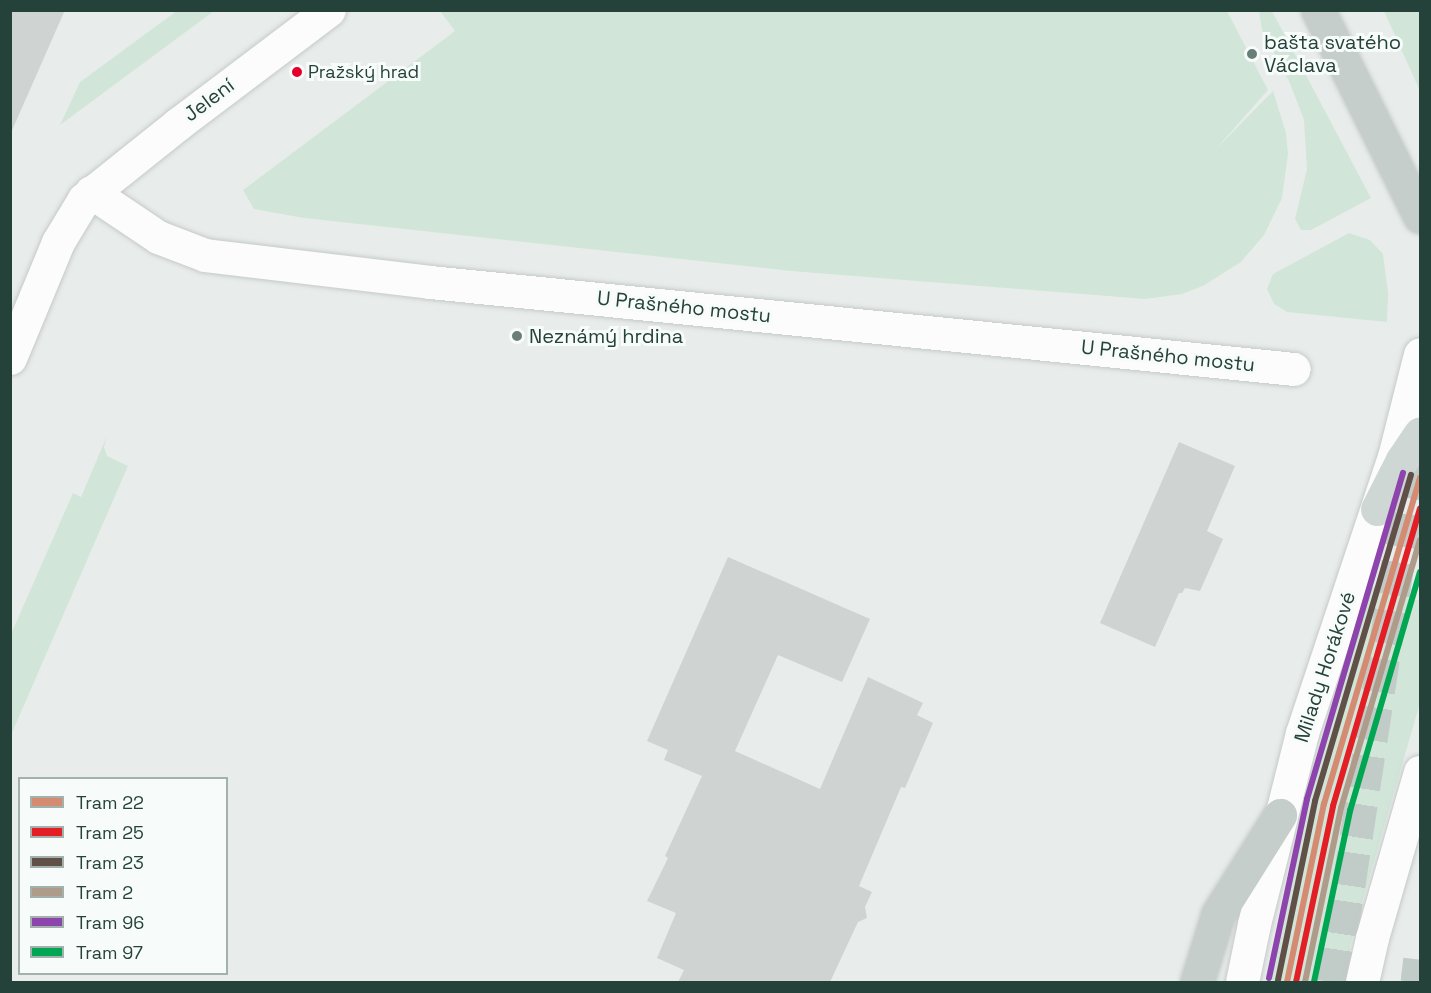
<!DOCTYPE html>
<meta charset="utf-8">
<style>
body{margin:0}
#map{position:relative;width:1431px;height:993px;overflow:hidden;background:#e8edeb;font-family:"Space Grotesk",sans-serif}
div>[style]{position:absolute}
.green>*{inset:0;background:#d1e6d8}
.building>*{inset:0;background:#cfd4d2}
.trunk-tunnel>*{height:33px;margin-top:-16.5px;transform-origin:0;background:repeating-linear-gradient(90deg,#c1cbc8 0 33px,transparent 0 49px)}
.roads{filter:drop-shadow(0 0 2px #c5cac8) drop-shadow(0 0 2px #c5cac8)}
.pedestrian>*{height:33px;margin:-16.5px;padding:0 16.5px;transform-origin:16.5px;border-radius:16.5px;background:#fcfcfc}
.minor>*{height:33px;margin:-16.5px;padding:0 16.5px;transform-origin:16.5px;border-radius:16.5px;background:#fcfcfc}
.secondary>*{height:33px;margin:-16.5px;padding:0 16.5px;transform-origin:16.5px;border-radius:16.5px;background:#fcfcfc}
.primary>*{height:33px;margin:-16.5px;padding:0 16.5px;transform-origin:16.5px;border-radius:16.5px;background:#cfd7d5}
.trunk>*{height:33px;margin:-16.5px;padding:0 16.5px;transform-origin:16.5px;border-radius:16.5px;background:#c6cecc}
.tram-1>*{height:6px;margin:-3px;padding:0 3px;transform-origin:3px;border-radius:3px;background:#d48b71}
.tram-2>*{height:6px;margin:-3px;padding:0 3px;transform-origin:3px;border-radius:3px;background:#e31e25}
.tram-3>*{height:6px;margin:-3px;padding:0 3px;transform-origin:3px;border-radius:3px;background:#605047}
.tram-4>*{height:6px;margin:-3px;padding:0 3px;transform-origin:3px;border-radius:3px;background:#ae9b8a}
.tram-5>*{height:6px;margin:-3px;padding:0 3px;transform-origin:3px;border-radius:3px;background:#8e44ad}
.tram-6>*{height:6px;margin:-3px;padding:0 3px;transform-origin:3px;border-radius:3px;background:#00a651}
.dots>*{width:16px;height:16px;translate:-50% -50%;box-sizing:border-box;border:3px solid #f7fbf9;border-radius:50%}
span{translate:-50% -50%;white-space:nowrap;text-align:center;line-height:1.15;-webkit-text-stroke:6px #f7fbf9;paint-order:stroke}
.bus-label{font-size:18px;color:#24423a}
.left{translate:0 -50%;text-align:left}
.poi-label{font-size:20px;color:#24423a}
.street-label{font-size:20px;color:#24423a}
.frame{position:absolute;inset:0;border:12px solid #24423a;pointer-events:none}
.legend{position:absolute;left:18px;top:777px;width:210px;height:198px;box-sizing:border-box;background:#f7fbf9;border:2px solid #a3b1ad;margin:0;padding:8px 10px;list-style:none;font-size:18px;color:#24423a}
.legend li{display:flex;align-items:center;gap:12px;height:30px}
.legend b{width:30px;border:2px solid #a3b1ad}
</style>
<div id="map">
<div class="green">
<div style="clip-path:polygon(178px 10px,214px 11px,60px 125px,80px 82px)"></div>
<div style="clip-path:polygon(440px 11px,1227px 11px,1268px 90px,1215px 150px,1273px 91px,1286px 133px,1288px 154px,1282px 198px,1264px 235px,1241px 262px,1203px 286px,1182px 294px,1145px 299px,791px 271px,304px 218px,254px 209px,243px 190px,455px 31px)"></div>
<div style="clip-path:polygon(1259px 11px,1272px 11px,1371px 198px,1311px 230px,1301px 230px,1295px 219px,1307px 169px,1304px 120px,1289px 81px,1262px 30px)"></div>
<div style="clip-path:polygon(1384px 11px,1420px 11px,1420px 91px)"></div>
<div style="clip-path:polygon(1349px 233px,1370px 240px,1383px 254px,1388px 293px,1387px 322px,1287px 312px,1274px 304px,1267px 289px,1273px 274px)"></div>
<div style="clip-path:polygon(107px 436px,104px 447px,107px 456px,128px 466px,11px 735px,11px 634px,73px 493px,81px 497px)"></div>
<div style="clip-path:polygon(1371px 586px,1420px 601px,1420px 703px,1354px 930px,1342px 982px,1267px 982px,1282px 902px,1311px 778px)"></div>
</div>
<div class="building">
<div style="clip-path:polygon(10px 10px,65px 10px,10px 135px)"></div>
<div style="clip-path:polygon(1179px 442px,1235px 466px,1207px 531px,1223px 539px,1208px 573px,1200px 591px,1185px 588px,1182px 593px,1179px 593px,1155px 647px,1100px 623px)"></div>
<div style="clip-path:polygon(728px 557px,870px 619px,842px 682px,778px 655px,735px 751px,820px 789px,868px 677px,923px 703px,917px 715px,933px 723px,905px 788px,901px 787px,859px 886px,872px 892px,865px 907px,867px 918px,858px 922px,830px 982px,678px 982px,684px 970px,657px 958px,676px 913px,647px 901px,668px 858px,665px 856px,702px 776px,664px 760px,668px 750px,647px 741px)"></div>
</div>
<div class="trunk-tunnel">
<div style="left:1334px;top:982px;width:556px;rotate:-81.32deg"></div>
<div style="left:1417px;top:982px;width:23px;rotate:-83deg"></div>
</div>
<div class="roads">
<div class="pedestrian">
<div style="left:430px;top:282px;width:868px;rotate:5.75deg"></div>
</div>
<div class="minor">
<div style="left:91px;top:192px;width:81px;rotate:33.9deg"></div>
<div style="left:158px;top:237px;width:50px;rotate:21deg"></div>
<div style="left:205px;top:255px;width:227px;rotate:6.8deg"></div>
</div>
<div class="secondary">
<div style="left:10px;top:358px;width:126px;rotate:-67.5deg"></div>
<div style="left:58px;top:242px;width:50px;rotate:-58.8deg"></div>
<div style="left:84px;top:199px;width:120px;rotate:-38.6deg"></div>
<div style="left:178px;top:124px;width:189px;rotate:-37.1deg"></div>
<div style="left:1242px;top:982px;width:59px;rotate:-78.3deg"></div>
<div style="left:1254px;top:924px;width:197px;rotate:-75.9deg"></div>
<div style="left:1302px;top:733px;width:291px;rotate:-71.6deg"></div>
<div style="left:1394px;top:457px;width:106px;rotate:-75.8deg"></div>
<div style="left:1362px;top:982px;width:45px;rotate:-77.2deg"></div>
<div style="left:1372px;top:938px;width:173px;rotate:-73.9deg"></div>
</div>
<div class="primary">
<div style="left:1377px;top:509px;width:55px;rotate:-63deg"></div>
<div style="left:1402px;top:460px;width:32px;rotate:-56deg"></div>
</div>
<div class="trunk">
<div style="left:1318px;top:10px;width:230px;rotate:63.7deg"></div>
<div style="left:1197px;top:982px;width:71px;rotate:-72.8deg"></div>
<div style="left:1218px;top:914px;width:117px;rotate:-57.9deg"></div>
</div>
</div>
<div class="tram-1">
<div style="left:1287px;top:982px;width:182px;rotate:-78.3deg"></div>
<div style="left:1324px;top:804px;width:340px;rotate:-73.6deg"></div>
</div>
<div class="tram-2">
<div style="left:1296px;top:982px;width:180px;rotate:-78.1deg"></div>
<div style="left:1333px;top:806px;width:310px;rotate:-73.7deg"></div>
</div>
<div class="tram-3">
<div style="left:1278px;top:980px;width:183px;rotate:-78.3deg"></div>
<div style="left:1315px;top:801px;width:340px;rotate:-73.6deg"></div>
</div>
<div class="tram-4">
<div style="left:1305px;top:982px;width:178px;rotate:-78.3deg"></div>
<div style="left:1341px;top:808px;width:279px;rotate:-73.6deg"></div>
</div>
<div class="tram-5">
<div style="left:1269px;top:978px;width:183px;rotate:-78deg"></div>
<div style="left:1307px;top:799px;width:340px;rotate:-73.6deg"></div>
</div>
<div class="tram-6">
<div style="left:1314px;top:982px;width:175px;rotate:-78.1deg"></div>
<div style="left:1350px;top:811px;width:249px;rotate:-73.7deg"></div>
</div>
<div class="dots">
<div style="left:1252px;top:54px;background:#697e78"></div>
<div style="left:297px;top:72px;background:#e4002b"></div>
<div style="left:517px;top:336px;background:#697e78"></div>
</div>
<div class="bus-label">
<span class="left" style="left:308px;top:72px">Pražský hrad</span>
</div>
<div class="poi-label">
<span class="left" style="left:1264px;top:54px">bašta svatého<br>Václava</span>
<span class="left" style="left:529px;top:336px">Neznámý hrdina</span>
</div>
<div class="street-label">
<span style="left:209px;top:100px;rotate:-37deg">Jelení</span>
<span style="left:684px;top:307px;rotate:6deg">U Prašného mostu</span>
<span style="left:1168px;top:356px;rotate:6deg">U Prašného mostu</span>
<span style="left:1325px;top:667px;rotate:-72deg">Milady Horákové</span>
</div>
<div class="frame"></div>
<ul class="legend">
<li><b style="height:8px;background:#d48b71"></b>Tram 22</li>
<li><b style="height:8px;background:#e31e25"></b>Tram 25</li>
<li><b style="height:8px;background:#605047"></b>Tram 23</li>
<li><b style="height:8px;background:#ae9b8a"></b>Tram 2</li>
<li><b style="height:8px;background:#8e44ad"></b>Tram 96</li>
<li><b style="height:8px;background:#00a651"></b>Tram 97</li>
</ul>
</div>
